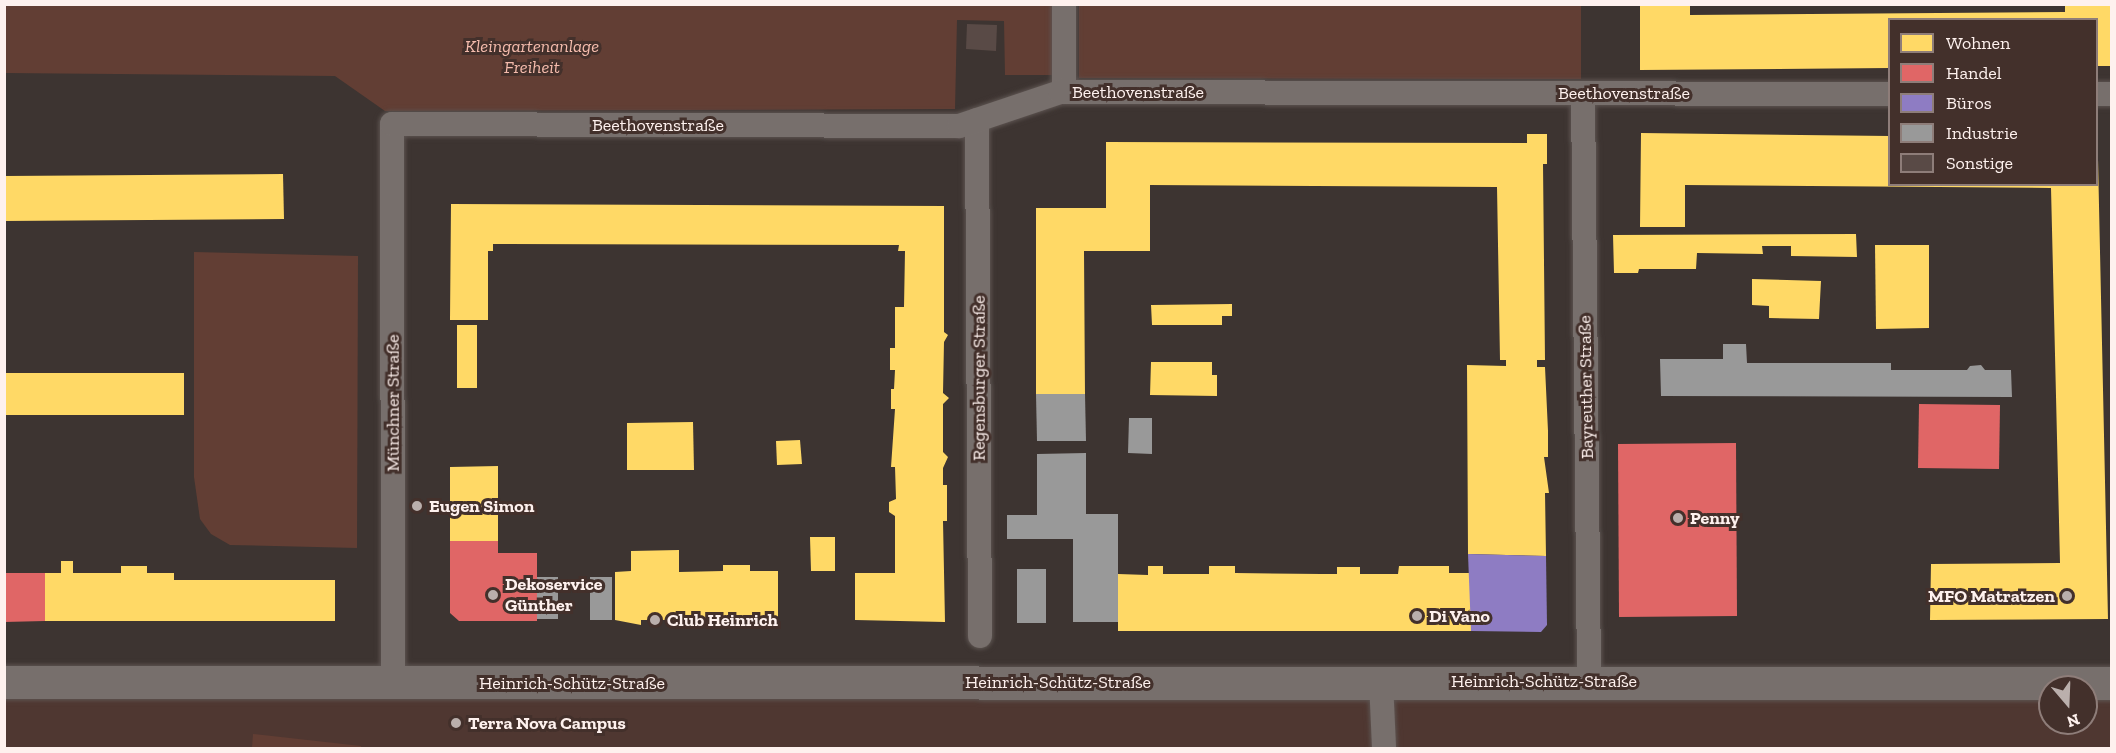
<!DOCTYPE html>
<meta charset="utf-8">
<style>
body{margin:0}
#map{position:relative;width:2116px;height:753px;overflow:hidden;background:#3d3431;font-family:"Zilla Slab",serif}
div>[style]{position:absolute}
.built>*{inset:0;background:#4f3731}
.green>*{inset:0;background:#623e34}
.homes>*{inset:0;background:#ffd966}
.shops>*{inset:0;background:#e06666}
.offices>*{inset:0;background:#8e7cc3}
.industry>*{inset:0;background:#999}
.building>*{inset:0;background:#594a46}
.roads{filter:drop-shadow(0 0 2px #5c5350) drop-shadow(0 0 2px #5c5350)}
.street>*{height:24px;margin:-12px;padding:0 12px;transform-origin:12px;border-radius:12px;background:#776f6c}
.secondary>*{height:33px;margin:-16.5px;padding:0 16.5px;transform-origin:16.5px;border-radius:16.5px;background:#776f6c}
.dots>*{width:16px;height:16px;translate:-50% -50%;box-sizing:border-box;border:3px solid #43302b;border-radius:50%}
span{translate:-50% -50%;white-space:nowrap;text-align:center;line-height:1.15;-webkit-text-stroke:6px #43302b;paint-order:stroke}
.park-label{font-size:18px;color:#f5bcad;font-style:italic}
.street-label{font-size:18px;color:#fef1ee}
.poi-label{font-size:18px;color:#fef1ee;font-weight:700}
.left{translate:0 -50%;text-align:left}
.right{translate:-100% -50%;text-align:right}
.frame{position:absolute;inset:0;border:6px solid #fef1ee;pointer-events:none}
.legend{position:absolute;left:1888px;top:18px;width:210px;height:168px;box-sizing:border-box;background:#43302b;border:2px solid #8e7d79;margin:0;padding:8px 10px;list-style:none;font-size:18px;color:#fef1ee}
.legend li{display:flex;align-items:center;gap:12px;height:30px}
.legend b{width:30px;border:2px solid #8e7d79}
.north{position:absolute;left:2038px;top:675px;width:60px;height:60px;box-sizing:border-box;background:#43302b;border:2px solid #8e7d79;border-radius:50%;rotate:161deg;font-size:16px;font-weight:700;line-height:24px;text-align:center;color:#fef1ee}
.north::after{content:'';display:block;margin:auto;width:21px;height:27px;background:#baafac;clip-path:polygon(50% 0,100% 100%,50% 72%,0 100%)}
</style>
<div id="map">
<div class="built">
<div style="clip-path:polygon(2050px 689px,2050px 723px,2086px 723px,2086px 689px,2112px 689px,2111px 748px,5px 748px,5px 698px)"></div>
</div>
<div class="green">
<div style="clip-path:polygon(5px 5px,1059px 5px,1059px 75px,1005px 75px,1004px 21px,957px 20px,955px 109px,385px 111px,335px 76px,5px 73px)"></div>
<div style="clip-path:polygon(1079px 5px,1581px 5px,1581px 79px,1079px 78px)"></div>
<div style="clip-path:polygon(194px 252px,358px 256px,357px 548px,230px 545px,211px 534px,200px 519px,194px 477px)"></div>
<div style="clip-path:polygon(253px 734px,361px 746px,361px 748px,252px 748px)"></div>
</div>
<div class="homes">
<div style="clip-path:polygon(1640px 4px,1690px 4px,1690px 15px,2065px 12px,2065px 4px,2112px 4px,2112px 66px,2097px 66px,2097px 20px,1890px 20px,1890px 68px,1640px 70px)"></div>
<div style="clip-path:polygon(1641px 133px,1890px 136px,1890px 184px,2097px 184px,2098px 159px,2108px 619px,1930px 620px,1931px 564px,2060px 563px,2051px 188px,1685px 185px,1685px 227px,1640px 227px)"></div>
<div style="clip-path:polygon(1527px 134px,1547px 134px,1547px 164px,1543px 164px,1545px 360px,1537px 360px,1537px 367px,1545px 367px,1548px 431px,1548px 457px,1544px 457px,1549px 493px,1545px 493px,1546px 556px,1468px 554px,1467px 365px,1506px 366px,1506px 360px,1500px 360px,1497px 187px,1150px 185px,1150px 251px,1084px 251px,1085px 394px,1036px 394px,1036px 208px,1106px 208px,1106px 142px,1527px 143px)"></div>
<div style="clip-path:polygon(283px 174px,284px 219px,4px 221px,4px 176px)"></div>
<div style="clip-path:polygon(451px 204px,944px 206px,944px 332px,948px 335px,944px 342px,943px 393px,949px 398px,943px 404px,943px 452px,948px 457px,943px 468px,943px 485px,947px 485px,947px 521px,943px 521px,945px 622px,855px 620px,855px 573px,895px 573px,895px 516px,889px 512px,889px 502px,896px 499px,895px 467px,891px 467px,895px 409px,891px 409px,891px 389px,894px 389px,895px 370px,890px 370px,890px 348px,895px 348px,895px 307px,904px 307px,905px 251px,898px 251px,899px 245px,493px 244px,493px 251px,488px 251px,488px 320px,450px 320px)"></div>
<div style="clip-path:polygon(1856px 234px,1857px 257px,1791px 256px,1791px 246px,1762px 246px,1763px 254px,1697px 253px,1696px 269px,1639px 269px,1638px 273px,1614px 273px,1613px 235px)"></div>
<div style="clip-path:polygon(1875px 245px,1929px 245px,1929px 328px,1876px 329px)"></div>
<div style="clip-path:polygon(1752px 279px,1821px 281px,1819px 319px,1769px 318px,1769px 306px,1752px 305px)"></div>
<div style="clip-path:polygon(1232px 304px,1232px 316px,1222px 316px,1222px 325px,1152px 325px,1151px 305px)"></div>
<div style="clip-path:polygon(457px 325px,477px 325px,477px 388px,457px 388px)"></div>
<div style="clip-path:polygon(1151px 362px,1212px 362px,1212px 375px,1217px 375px,1217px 396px,1150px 395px)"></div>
<div style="clip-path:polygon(4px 373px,184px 373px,184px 415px,4px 415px)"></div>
<div style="clip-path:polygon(693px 422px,694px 470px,627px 470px,627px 423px)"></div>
<div style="clip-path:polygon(800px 440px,802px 464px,777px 465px,776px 441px)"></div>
<div style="clip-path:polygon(498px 466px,498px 541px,450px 541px,450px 467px)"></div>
<div style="clip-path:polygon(810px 537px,835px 537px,835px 571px,811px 571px)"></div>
<div style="clip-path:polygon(679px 550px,679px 572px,723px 571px,723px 565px,750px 565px,750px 571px,778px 571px,778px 621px,752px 621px,752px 625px,731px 625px,731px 620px,682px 620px,682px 625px,668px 625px,668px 620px,641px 620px,641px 625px,615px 620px,615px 572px,631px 571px,631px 551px)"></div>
<div style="clip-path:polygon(61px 561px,73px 561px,73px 573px,121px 573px,121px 566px,147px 566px,147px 573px,174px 573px,174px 580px,335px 580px,335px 621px,45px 621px,45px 573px,61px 573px)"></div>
<div style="clip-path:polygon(1148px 566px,1163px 566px,1163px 574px,1209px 574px,1209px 566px,1235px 566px,1235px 573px,1321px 574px,1337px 574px,1337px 567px,1360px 567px,1360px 574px,1398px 574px,1399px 566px,1449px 566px,1449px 573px,1471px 573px,1471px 631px,1118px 631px,1118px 574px,1148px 575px)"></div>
</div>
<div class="shops">
<div style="clip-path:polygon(1919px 404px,2000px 405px,1999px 469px,1918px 468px)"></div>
<div style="clip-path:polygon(1736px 443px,1737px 616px,1619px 617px,1618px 444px)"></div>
<div style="clip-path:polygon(450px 541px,498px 541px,498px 553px,537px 553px,537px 621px,459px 621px,450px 613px)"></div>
<div style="clip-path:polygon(4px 573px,45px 573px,45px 621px,4px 622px)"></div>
</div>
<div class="offices">
<div style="clip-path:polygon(1468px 554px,1546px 556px,1547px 625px,1541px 632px,1471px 631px)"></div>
</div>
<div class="industry">
<div style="clip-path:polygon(1723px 344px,1746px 344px,1747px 363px,1891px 363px,1891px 370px,1967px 370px,1970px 366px,1981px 365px,1985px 370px,2011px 370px,2012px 397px,1661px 396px,1660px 359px,1723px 359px)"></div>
<div style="clip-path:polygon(1036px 394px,1085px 394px,1086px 441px,1037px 441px)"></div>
<div style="clip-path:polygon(1129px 418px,1152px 418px,1152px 454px,1128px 453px)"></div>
<div style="clip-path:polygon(1086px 453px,1086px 514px,1118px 514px,1118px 622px,1073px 622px,1073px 539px,1007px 539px,1007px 515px,1037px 515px,1037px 454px)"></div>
<div style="clip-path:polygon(1017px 569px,1046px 569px,1046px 623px,1017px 623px)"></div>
<div style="clip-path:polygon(537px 577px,558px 577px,558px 619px,537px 619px)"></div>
<div style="clip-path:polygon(590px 577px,612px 577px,612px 620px,590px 620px)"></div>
</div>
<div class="building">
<div style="clip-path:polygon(967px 24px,997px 25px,996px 51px,966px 49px)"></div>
</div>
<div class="roads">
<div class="street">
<div style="left:1064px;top:92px;width:88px;rotate:-90deg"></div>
<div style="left:1583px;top:93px;width:587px;rotate:89.41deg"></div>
<div style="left:2096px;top:94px;width:16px"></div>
<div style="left:977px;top:120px;width:516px;rotate:89.67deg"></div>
<div style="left:1381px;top:681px;width:67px;rotate:87.4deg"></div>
<div style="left:393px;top:683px;width:559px;rotate:-90.1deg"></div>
<div style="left:392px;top:124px;width:567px;rotate:0.2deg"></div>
<div style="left:959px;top:126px;width:107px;rotate:-18.6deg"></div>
<div style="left:1060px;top:92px;width:830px;rotate:0.14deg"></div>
</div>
<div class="secondary">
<div style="left:4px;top:682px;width:2108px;rotate:0.03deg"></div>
</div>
</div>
<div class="dots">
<div style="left:417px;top:506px;background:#baafac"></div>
<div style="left:1678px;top:518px;background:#baafac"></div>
<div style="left:493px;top:595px;background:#baafac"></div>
<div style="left:2067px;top:596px;background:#baafac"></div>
<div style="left:1417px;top:616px;background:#baafac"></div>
<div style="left:655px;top:620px;background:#baafac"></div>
<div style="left:456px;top:723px;background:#baafac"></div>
</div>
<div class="park-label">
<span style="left:532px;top:57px">Kleingartenanlage<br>Freiheit</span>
</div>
<div class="street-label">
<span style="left:1138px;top:92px">Beethovenstraße</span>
<span style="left:1624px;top:93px">Beethovenstraße</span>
<span style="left:658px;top:125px">Beethovenstraße</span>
<span style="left:979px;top:378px;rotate:-90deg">Regensburger Straße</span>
<span style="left:1586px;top:387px;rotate:-91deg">Bayreuther Straße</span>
<span style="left:393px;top:403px;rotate:-90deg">Münchner Straße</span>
<span style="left:1544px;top:681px">Heinrich-Schütz-Straße</span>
<span style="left:1058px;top:682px">Heinrich-Schütz-Straße</span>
<span style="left:572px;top:683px">Heinrich-Schütz-Straße</span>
</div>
<div class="poi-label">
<span class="left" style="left:429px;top:506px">Eugen Simon</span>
<span class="left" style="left:1690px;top:518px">Penny</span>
<span class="left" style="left:505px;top:595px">Dekoservice<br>Günther</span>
<span class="right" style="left:2055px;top:596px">MFO Matratzen</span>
<span class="left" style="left:1429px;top:616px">Di Vano</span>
<span class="left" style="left:667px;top:620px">Club Heinrich</span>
<span class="left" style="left:468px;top:723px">Terra Nova Campus</span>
</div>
<div class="frame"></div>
<ul class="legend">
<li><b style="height:16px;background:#ffd966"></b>Wohnen</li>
<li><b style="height:16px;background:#e06666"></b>Handel</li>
<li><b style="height:16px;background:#8e7cc3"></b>Büros</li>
<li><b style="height:16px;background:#999"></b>Industrie</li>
<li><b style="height:16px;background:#594a46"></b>Sonstige</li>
</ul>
<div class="north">N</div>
</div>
